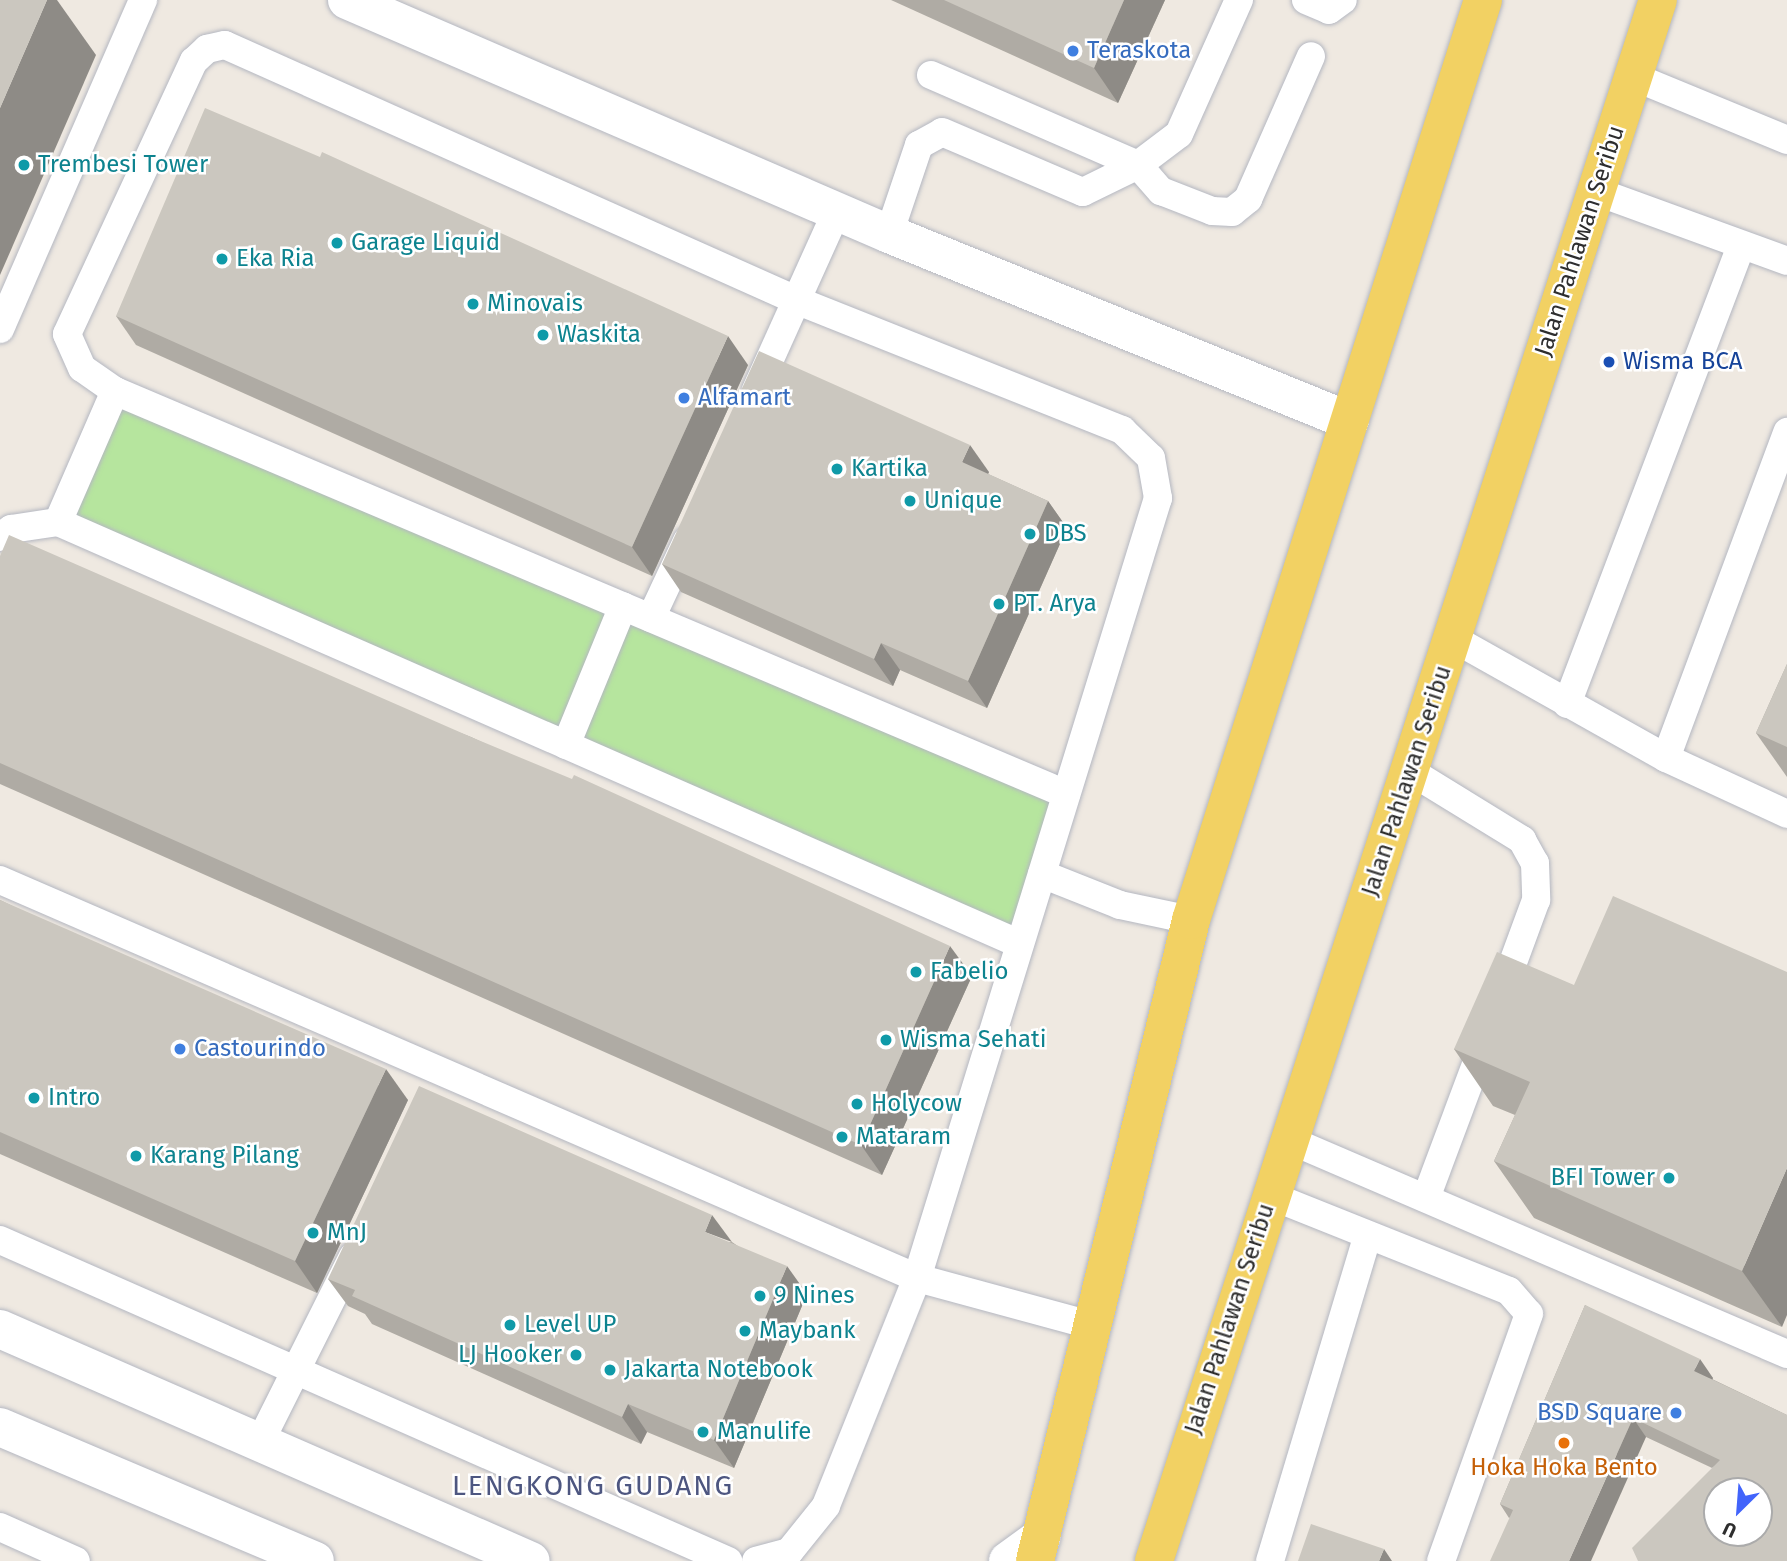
<!DOCTYPE html>
<style>
body{margin:0}
#map{position:relative;width:1787px;height:1561px;overflow:hidden;background:#efe9e1;font-family:"Fira Sans",sans-serif}
div>[style]{position:absolute}
.green>*{inset:0;background:#b6e59e}
.roads{filter:drop-shadow(0 0 2px #b4b7c1) drop-shadow(0 0 2px #b4b7c1)}
.service>*{height:28px;margin:-14px;padding:0 14px;transform-origin:14px;border-radius:14px;background:#fff}
.minor>*{height:38px;margin:-19px;padding:0 19px;transform-origin:19px;border-radius:19px;background:#fff}
.tertiary>*{height:38px;margin:-19px;padding:0 19px;transform-origin:19px;border-radius:19px;background:#fff}
.primary>*{height:38px;margin:-19px;padding:0 19px;transform-origin:19px;border-radius:19px;background:#f2d163}
.wall>*{inset:0;background:#afaba4}
.shaded-wall>*{inset:0;background:#8e8b86}
.building>*{inset:0;background:#cbc7bf}
.dots>*{width:19px;height:19px;translate:-50% -50%;box-sizing:border-box;border:4px solid #fff;border-radius:50%}
span{translate:-50% -50%;white-space:nowrap;text-align:center;line-height:1.15;-webkit-text-stroke:5px #fff;paint-order:stroke}
.shop-label{font-size:24px;color:#366cbe}
.left{translate:0 -50%;text-align:left}
.right{translate:-100% -50%;text-align:right}
.culture-label{font-size:24px;color:#0d838f}
.street-label{font-size:24px;color:#2e2e2e}
.transit-label{font-size:24px;color:#164399}
.food-label{font-size:24px;color:#c56008}
.quarter-label{font-size:28px;color:#4d5680;letter-spacing:2px}
.north{position:absolute;left:1703px;top:1477px;width:70px;height:70px;box-sizing:border-box;background:#fff;border:2px solid #ababab;border-radius:50%;rotate:205deg;font-size:19px;font-weight:700;line-height:28px;text-align:center;color:#2e2e2e}
.north::after{content:'';display:block;margin:auto;width:24px;height:32px;background:#4264fb;clip-path:polygon(50% 0,100% 100%,50% 72%,0 100%)}
</style>
<div id="map">
<div class="green">
<div style="clip-path:polygon(115px 391px,1066px 794px,1020px 944px,58px 522px)"></div>
</div>
<div class="roads">
<div class="service">
<div style="left:1306px;top:0;width:25px;rotate:23deg"></div>
<div style="left:1329px;top:10px;width:17px;rotate:-36deg"></div>
<div style="left:931px;top:75px;width:226px;rotate:23.5deg"></div>
<div style="left:1138px;top:165px;width:35px;rotate:49deg"></div>
<div style="left:1161px;top:191px;width:55px;rotate:21.4deg"></div>
<div style="left:1212px;top:211px;width:20px;rotate:3deg"></div>
<div style="left:1232px;top:212px;width:21px;rotate:-39deg"></div>
<div style="left:1248px;top:199px;width:156px;rotate:-66.2deg"></div>
<div style="left:1632px;top:76px;width:168px;rotate:22.4deg"></div>
<div style="left:1595px;top:191px;width:204px;rotate:20deg"></div>
<div style="left:889px;top:234px;width:94px;rotate:-71.4deg"></div>
<div style="left:919px;top:145px;width:26px;rotate:-29deg"></div>
<div style="left:942px;top:132px;width:153px;rotate:23.1deg"></div>
<div style="left:1083px;top:192px;width:61px;rotate:-26.1deg"></div>
<div style="left:1138px;top:165px;width:51px;rotate:-37.1deg"></div>
<div style="left:1179px;top:134px;width:147px;rotate:-65.9deg"></div>
<div style="left:0;top:329px;width:359px;rotate:-66.5deg"></div>
<div style="left:756px;top:390px;width:196px;rotate:-65.7deg"></div>
<div style="left:115px;top:391px;width:1033px;rotate:22.97deg"></div>
<div style="left:58px;top:522px;width:1050px;rotate:23.69deg"></div>
<div style="left:0;top:537px;width:14px;rotate:-36deg"></div>
<div style="left:11px;top:529px;width:48px;rotate:-8.5deg"></div>
<div style="left:58px;top:522px;width:143px;rotate:-66.5deg"></div>
<div style="left:115px;top:391px;width:40px;rotate:-145.1deg"></div>
<div style="left:82px;top:368px;width:37px;rotate:-114deg"></div>
<div style="left:67px;top:334px;width:301px;rotate:-65.1deg"></div>
<div style="left:194px;top:61px;width:18px;rotate:-43deg"></div>
<div style="left:207px;top:49px;width:18px;rotate:-13deg"></div>
<div style="left:225px;top:45px;width:628px;rotate:24.07deg"></div>
<div style="left:798px;top:301px;width:349px;rotate:21.7deg"></div>
<div style="left:1122px;top:430px;width:40px;rotate:44deg"></div>
<div style="left:1151px;top:458px;width:41px;rotate:80.1deg"></div>
<div style="left:1158px;top:498px;width:816px;rotate:107.17deg"></div>
<div style="left:917px;top:1278px;width:245px;rotate:111.8deg"></div>
<div style="left:826px;top:1506px;width:59px;rotate:128.8deg"></div>
<div style="left:789px;top:1552px;width:34px;rotate:165deg"></div>
<div style="left:651px;top:618px;width:85px;rotate:-64.9deg"></div>
<div style="left:1454px;top:639px;width:243px;rotate:29.3deg"></div>
<div style="left:1666px;top:758px;width:133px;rotate:24.8deg"></div>
<div style="left:1567px;top:704px;width:491px;rotate:-69.2deg"></div>
<div style="left:566px;top:745px;width:150px;rotate:-67.7deg"></div>
<div style="left:1666px;top:758px;width:348px;rotate:-69.6deg"></div>
<div style="left:1410px;top:771px;width:132px;rotate:31.6deg"></div>
<div style="left:1522px;top:840px;width:26px;rotate:61deg"></div>
<div style="left:1535px;top:863px;width:37px;rotate:88deg"></div>
<div style="left:1536px;top:900px;width:101px;rotate:110.2deg"></div>
<div style="left:1042px;top:874px;width:84px;rotate:21.7deg"></div>
<div style="left:1120px;top:905px;width:73px;rotate:11.9deg"></div>
<div style="left:0;top:880px;width:1000px;rotate:23.46deg"></div>
<div style="left:917px;top:1278px;width:179px;rotate:15.2deg"></div>
<div style="left:1287px;top:1139px;width:544px;rotate:23.27deg"></div>
<div style="left:1269px;top:1195px;width:258px;rotate:21.8deg"></div>
<div style="left:1509px;top:1291px;width:30px;rotate:49deg"></div>
<div style="left:1529px;top:1314px;width:262px;rotate:109.6deg"></div>
<div style="left:1426px;top:1198px;width:169px;rotate:-69.5deg"></div>
<div style="left:0;top:1240px;width:796px;rotate:23.79deg"></div>
<div style="left:259px;top:1444px;width:210px;rotate:-63.4deg"></div>
<div style="left:0;top:1527px;width:83px;rotate:24.1deg"></div>
<div style="left:1270px;top:1561px;width:338px;rotate:-73.3deg"></div>
</div>
<div class="minor">
<div style="left:347px;top:0;width:590px;rotate:23.35deg"></div>
<div style="left:889px;top:234px;width:497px;rotate:22.1deg"></div>
</div>
<div class="tertiary">
<div style="left:0;top:1329px;width:579px;rotate:23.6deg"></div>
<div style="left:0;top:1427px;width:342px;rotate:23deg"></div>
<div style="left:1008px;top:1561px;width:41px;rotate:-36deg"></div>
</div>
<div class="primary">
<div style="left:1035px;top:1561px;width:660px;rotate:-76.32deg"></div>
<div style="left:1191px;top:920px;width:965px;rotate:-72.39deg"></div>
<div style="left:1154px;top:1561px;width:1640px;rotate:-72.11deg"></div>
</div>
</div>
<div class="wall">
<div style="clip-path:polygon(891px 0,1165px 0,1118px 103px)"></div>
<div style="clip-path:polygon(116px 316px,748px 365px,652px 576px,136px 345px)"></div>
<div style="clip-path:polygon(989px 472px,988px 474px,1048px 501px,1067px 528px,987px 708px,900px 670px,893px 686px,681px 592px,662px 564px)"></div>
<div style="clip-path:polygon(0 556px,471px 737px,972px 976px,882px 1175px,0 784px)"></div>
<div style="clip-path:polygon(1787px 664px,1787px 777px,1756px 733px)"></div>
<div style="clip-path:polygon(0 900px,408px 1100px,317px 1293px,0 1154px)"></div>
<div style="clip-path:polygon(1574px 985px,1782px 1327px,1534px 1218px,1494px 1161px,1515px 1115px,1493px 1106px,1454px 1049px)"></div>
<div style="clip-path:polygon(732px 1242px,807px 1294px,734px 1468px,647px 1432px,641px 1444px,372px 1324px,365px 1314px,348px 1306px,328px 1279px)"></div>
<div style="clip-path:polygon(1585px 1305px,1713px 1378px,1712px 1379px,1787px 1415px,1712px 1468px,1646px 1437px,1509px 1518px,1500px 1504px)"></div>
</div>
<div class="shaded-wall">
<div style="clip-path:polygon(47px 0,57px 0,96px 55px,0 275px,0 108px)"></div>
<div style="clip-path:polygon(1124px 0,1165px 0,1118px 103px,1094px 68px)"></div>
<div style="clip-path:polygon(728px 336px,748px 365px,652px 576px,632px 547px)"></div>
<div style="clip-path:polygon(970px 445px,989px 472px,981px 489px,962px 462px)"></div>
<div style="clip-path:polygon(1048px 501px,1067px 528px,987px 708px,968px 681px)"></div>
<div style="clip-path:polygon(881px 643px,900px 670px,893px 686px,874px 659px)"></div>
<div style="clip-path:polygon(950px 946px,972px 976px,882px 1175px,861px 1145px)"></div>
<div style="clip-path:polygon(386px 1069px,408px 1100px,317px 1293px,295px 1261px)"></div>
<div style="clip-path:polygon(1787px 1168px,1787px 1315px,1782px 1327px,1742px 1271px)"></div>
<div style="clip-path:polygon(712px 1215px,732px 1242px,705px 1232px)"></div>
<div style="clip-path:polygon(787px 1266px,807px 1294px,734px 1468px,714px 1440px)"></div>
<div style="clip-path:polygon(1700px 1359px,1713px 1378px,1708px 1390px,1694px 1371px)"></div>
<div style="clip-path:polygon(628px 1404px,647px 1432px,641px 1444px,622px 1417px)"></div>
<div style="clip-path:polygon(1633px 1418px,1646px 1437px,1591px 1561px,1569px 1561px)"></div>
<div style="clip-path:polygon(1384px 1549px,1392px 1561px,1379px 1561px)"></div>
</div>
<div class="building">
<div style="clip-path:polygon(0 0,47px 0,0 108px)"></div>
<div style="clip-path:polygon(944px 0,1124px 0,1094px 68px)"></div>
<div style="clip-path:polygon(205px 108px,320px 157px,322px 152px,728px 336px,632px 547px,116px 316px)"></div>
<div style="clip-path:polygon(759px 351px,970px 445px,962px 462px,1048px 501px,968px 681px,881px 643px,874px 659px,662px 564px)"></div>
<div style="clip-path:polygon(9px 535px,471px 737px,572px 779px,574px 775px,950px 946px,861px 1145px,0 763px,0 556px)"></div>
<div style="clip-path:polygon(1787px 664px,1787px 747px,1756px 733px)"></div>
<div style="clip-path:polygon(1613px 896px,1787px 972px,1787px 1168px,1742px 1271px,1494px 1161px,1530px 1082px,1454px 1049px,1497px 952px,1574px 985px)"></div>
<div style="clip-path:polygon(0 900px,386px 1069px,295px 1261px,0 1132px)"></div>
<div style="clip-path:polygon(419px 1086px,712px 1215px,705px 1232px,787px 1266px,714px 1440px,628px 1404px,622px 1417px,352px 1296px,355px 1290px,328px 1279px)"></div>
<div style="clip-path:polygon(evenodd,1585px 1305px,1700px 1359px,1694px 1371px,1787px 1415px,1787px 1561px,1638px 1561px,1632px 1548px,1720px 1460px,1633px 1418px,1569px 1561px,1490px 1561px,1513px 1510px,1500px 1504px,1585px 1305px,1717px 1491px,1759px 1491px,1759px 1533px,1717px 1533px,1717px 1491px)"></div>
<div style="clip-path:polygon(1311px 1524px,1384px 1549px,1379px 1561px,1298px 1561px)"></div>
</div>
<div class="dots">
<div style="left:1073px;top:51px;background:#3f7fe0"></div>
<div style="left:24px;top:165px;background:#0f9aa8"></div>
<div style="left:337px;top:243px;background:#0f9aa8"></div>
<div style="left:222px;top:259px;background:#0f9aa8"></div>
<div style="left:473px;top:304px;background:#0f9aa8"></div>
<div style="left:543px;top:335px;background:#0f9aa8"></div>
<div style="left:1609px;top:362px;background:#1a4fb4"></div>
<div style="left:684px;top:398px;background:#3f7fe0"></div>
<div style="left:837px;top:469px;background:#0f9aa8"></div>
<div style="left:910px;top:501px;background:#0f9aa8"></div>
<div style="left:1030px;top:534px;background:#0f9aa8"></div>
<div style="left:999px;top:604px;background:#0f9aa8"></div>
<div style="left:916px;top:972px;background:#0f9aa8"></div>
<div style="left:886px;top:1040px;background:#0f9aa8"></div>
<div style="left:180px;top:1049px;background:#3f7fe0"></div>
<div style="left:34px;top:1098px;background:#0f9aa8"></div>
<div style="left:857px;top:1104px;background:#0f9aa8"></div>
<div style="left:842px;top:1137px;background:#0f9aa8"></div>
<div style="left:136px;top:1156px;background:#0f9aa8"></div>
<div style="left:1669px;top:1178px;background:#0f9aa8"></div>
<div style="left:313px;top:1233px;background:#0f9aa8"></div>
<div style="left:760px;top:1296px;background:#0f9aa8"></div>
<div style="left:510px;top:1325px;background:#0f9aa8"></div>
<div style="left:745px;top:1331px;background:#0f9aa8"></div>
<div style="left:576px;top:1355px;background:#0f9aa8"></div>
<div style="left:610px;top:1370px;background:#0f9aa8"></div>
<div style="left:1676px;top:1413px;background:#3f7fe0"></div>
<div style="left:703px;top:1432px;background:#0f9aa8"></div>
<div style="left:1564px;top:1443px;background:#e8710a"></div>
</div>
<div class="shop-label">
<span class="left" style="left:1087px;top:51px">Teraskota</span>
<span class="left" style="left:698px;top:398px">Alfamart</span>
<span class="left" style="left:194px;top:1049px">Castourindo</span>
<span class="right" style="left:1662px;top:1413px">BSD Square</span>
</div>
<div class="culture-label">
<span class="left" style="left:38px;top:165px">Trembesi Tower</span>
<span class="left" style="left:351px;top:243px">Garage Liquid</span>
<span class="left" style="left:236px;top:259px">Eka Ria</span>
<span class="left" style="left:487px;top:304px">Minovais</span>
<span class="left" style="left:557px;top:335px">Waskita</span>
<span class="left" style="left:851px;top:469px">Kartika</span>
<span class="left" style="left:924px;top:501px">Unique</span>
<span class="left" style="left:1044px;top:534px">DBS</span>
<span class="left" style="left:1013px;top:604px">PT. Arya</span>
<span class="left" style="left:930px;top:972px">Fabelio</span>
<span class="left" style="left:900px;top:1040px">Wisma Sehati</span>
<span class="left" style="left:48px;top:1098px">Intro</span>
<span class="left" style="left:871px;top:1104px">Holycow</span>
<span class="left" style="left:856px;top:1137px">Mataram</span>
<span class="left" style="left:150px;top:1156px">Karang Pilang</span>
<span class="right" style="left:1655px;top:1178px">BFI Tower</span>
<span class="left" style="left:327px;top:1233px">MnJ</span>
<span class="left" style="left:774px;top:1296px">9 Nines</span>
<span class="left" style="left:524px;top:1325px">Level UP</span>
<span class="left" style="left:759px;top:1331px">Maybank</span>
<span class="right" style="left:562px;top:1355px">LJ Hooker</span>
<span class="left" style="left:624px;top:1370px">Jakarta Notebook</span>
<span class="left" style="left:717px;top:1432px">Manulife</span>
</div>
<div class="street-label">
<span style="left:1580px;top:241px;rotate:-72deg">Jalan Pahlawan Seribu</span>
<span style="left:1407px;top:781px;rotate:-72deg">Jalan Pahlawan Seribu</span>
<span style="left:1230px;top:1319px;rotate:-72deg">Jalan Pahlawan Seribu</span>
</div>
<div class="transit-label">
<span class="left" style="left:1623px;top:362px">Wisma BCA</span>
</div>
<div class="food-label">
<span style="left:1564px;top:1468px">Hoka Hoka Bento</span>
</div>
<div class="quarter-label">
<span style="left:593px;top:1486px">LENGKONG GUDANG</span>
</div>
<div class="north">U</div>
</div>
